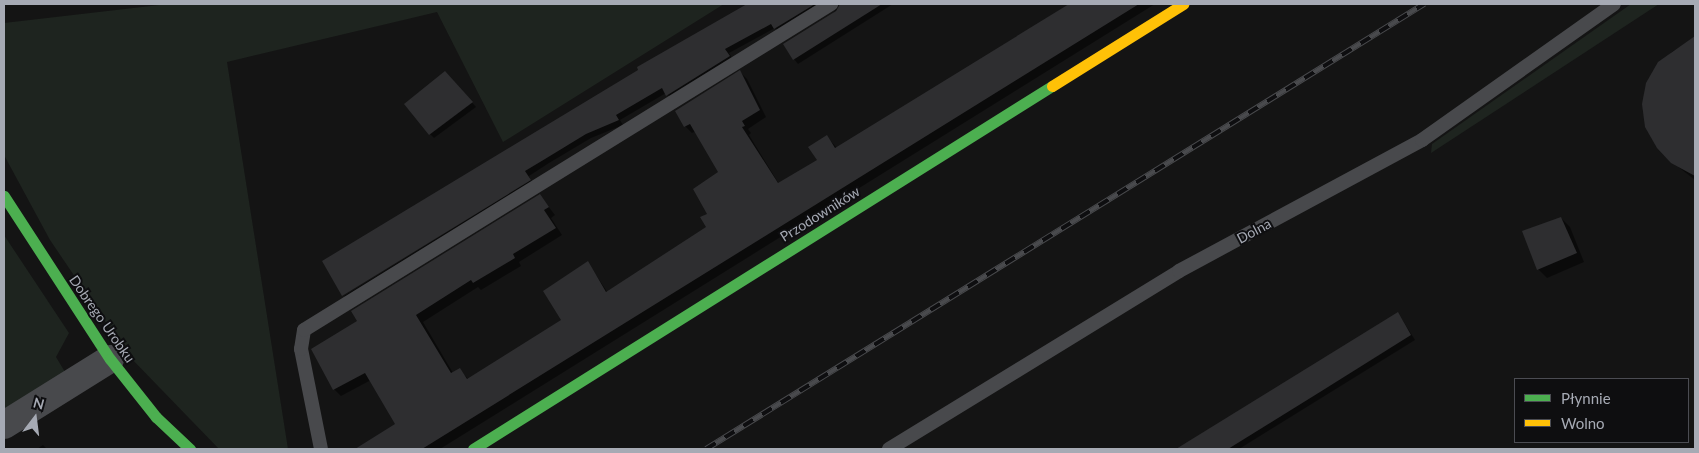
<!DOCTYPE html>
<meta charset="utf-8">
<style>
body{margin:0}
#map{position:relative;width:1699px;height:453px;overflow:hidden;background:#141414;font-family:Lato,sans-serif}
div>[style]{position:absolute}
.green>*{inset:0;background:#1e241f}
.shadow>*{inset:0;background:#0007}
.building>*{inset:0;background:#2e2e30}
.lane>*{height:14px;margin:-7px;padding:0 7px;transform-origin:7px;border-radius:7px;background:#48494c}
.street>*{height:28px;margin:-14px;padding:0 14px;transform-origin:14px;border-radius:14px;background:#48494c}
.fast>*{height:11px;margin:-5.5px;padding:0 5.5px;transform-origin:5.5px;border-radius:5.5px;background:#4caf50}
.slow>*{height:11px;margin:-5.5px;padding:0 5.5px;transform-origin:5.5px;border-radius:5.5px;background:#ffc107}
.rail>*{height:5.5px;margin-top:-2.75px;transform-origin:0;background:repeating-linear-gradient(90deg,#0e0e10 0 11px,#494a4d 0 22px);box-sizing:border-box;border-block:1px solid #494a4d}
span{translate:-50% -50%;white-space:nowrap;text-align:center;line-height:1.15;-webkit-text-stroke:4px #0e0e10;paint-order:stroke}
.street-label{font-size:14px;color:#a6aab4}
.frame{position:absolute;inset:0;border:5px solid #a6aab4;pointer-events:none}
.legend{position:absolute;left:1514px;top:378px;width:175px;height:65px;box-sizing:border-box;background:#0e0e10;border:1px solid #4b4c52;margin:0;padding:6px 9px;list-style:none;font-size:15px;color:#a6aab4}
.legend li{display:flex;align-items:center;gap:10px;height:25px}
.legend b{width:25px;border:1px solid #4b4c52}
.north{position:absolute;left:10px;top:393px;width:50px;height:50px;-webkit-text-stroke:4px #0e0e10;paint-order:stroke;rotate:15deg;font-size:14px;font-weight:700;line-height:20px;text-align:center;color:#a6aab4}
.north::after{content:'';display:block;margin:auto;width:18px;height:22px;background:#a6aab4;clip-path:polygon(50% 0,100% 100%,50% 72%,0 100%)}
</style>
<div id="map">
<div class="green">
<div style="clip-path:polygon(168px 4px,724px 4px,503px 142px,437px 12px,227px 62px,288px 449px,219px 449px,128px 355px,50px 240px,4px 155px,4px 23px)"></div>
<div style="clip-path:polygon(1631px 4px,1659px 4px,1431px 153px,1432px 144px)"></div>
<div style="clip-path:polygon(4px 235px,69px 333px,56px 357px,65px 372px,4px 410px)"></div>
</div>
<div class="shadow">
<div style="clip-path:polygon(750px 4px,826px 4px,780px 32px,775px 28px,729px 53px,734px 61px,672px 99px,666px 93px,620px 120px,623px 125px,591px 138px,549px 163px,529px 176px,530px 178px,343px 294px,640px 70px,638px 67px)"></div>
<div style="clip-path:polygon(841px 4px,893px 4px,798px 64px,794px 59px)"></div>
<div style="clip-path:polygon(1070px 4px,1155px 4px,440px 449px,357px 449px,397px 424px,371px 380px,341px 396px,334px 389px,359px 321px,540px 196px,555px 215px,551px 218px,562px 235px,519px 262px,521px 266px,481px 290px,478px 287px,423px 322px,453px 373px,459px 369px,469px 380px,563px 321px,588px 263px,608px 293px,708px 228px,720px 172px,696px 131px,692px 133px,685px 126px,740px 72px,747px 79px,766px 117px,748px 129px,751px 133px,749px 135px,779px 184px,819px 160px,827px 137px,837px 148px)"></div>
<div style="clip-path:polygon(1690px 42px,1695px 42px,1695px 180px,1672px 162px,1655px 69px,1673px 51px)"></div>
<div style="clip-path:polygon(450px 77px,476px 107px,434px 138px,430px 134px)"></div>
<div style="clip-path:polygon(531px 180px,534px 184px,348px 300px,344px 296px)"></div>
<div style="clip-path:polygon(1561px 218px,1570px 227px,1584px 262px,1547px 278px,1538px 269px)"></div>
<div style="clip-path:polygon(1398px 313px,1415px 340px,1239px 449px,1178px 449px)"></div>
<div style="clip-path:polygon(43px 445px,47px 449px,37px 449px)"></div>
</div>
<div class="building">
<div style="clip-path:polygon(747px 4px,815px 4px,774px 29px,771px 24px,725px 49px,730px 56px,666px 96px,662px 88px,616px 115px,619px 120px,586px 134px,545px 159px,525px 171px,531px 180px,342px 296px,322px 261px,638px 70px,637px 67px)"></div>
<div style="clip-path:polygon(840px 4px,882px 4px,793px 60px,783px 44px,836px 11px)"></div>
<div style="clip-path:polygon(1069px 4px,1139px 4px,422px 449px,355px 449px,395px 424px,365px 373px,333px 390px,311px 349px,357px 321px,351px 311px,540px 194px,549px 207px,544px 210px,556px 228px,513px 254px,515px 258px,473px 283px,471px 280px,416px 315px,451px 373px,460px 368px,467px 379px,561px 320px,543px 291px,588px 261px,606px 292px,706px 227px,700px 217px,707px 214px,693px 189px,718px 172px,690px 124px,684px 127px,675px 111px,740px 70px,760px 110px,742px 121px,745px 126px,742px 127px,778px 183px,817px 160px,808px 147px,827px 135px,835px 148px)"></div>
<div style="clip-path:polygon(1695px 36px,1695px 176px,1671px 163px,1657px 148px,1645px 127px,1642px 104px,1646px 83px,1658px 62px)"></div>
<div style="clip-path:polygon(445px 71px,473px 102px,429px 135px,404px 104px)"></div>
<div style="clip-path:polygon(1561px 217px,1577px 253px,1537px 270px,1522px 231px)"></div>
<div style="clip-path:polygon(1398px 312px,1411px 335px,1320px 392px,1228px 449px,1176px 449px)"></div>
</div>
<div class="lane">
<div style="left:321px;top:449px;width:102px;rotate:-101.3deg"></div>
<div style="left:301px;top:349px;width:19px;rotate:-81deg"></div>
<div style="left:304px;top:330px;width:620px;rotate:-31.74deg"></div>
<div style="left:889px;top:449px;width:340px;rotate:-31.5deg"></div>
<div style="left:1179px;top:271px;width:276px;rotate:-28.3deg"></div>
<div style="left:1422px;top:140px;width:235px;rotate:-35.3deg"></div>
</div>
<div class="street">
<div style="left:4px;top:425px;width:125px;rotate:-31.9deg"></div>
</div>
<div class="fast">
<div style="left:4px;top:196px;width:194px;rotate:57deg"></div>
<div style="left:110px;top:359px;width:74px;rotate:51.6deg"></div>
<div style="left:156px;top:417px;width:47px;rotate:43.3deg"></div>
<div style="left:473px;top:449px;width:683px;rotate:-32.09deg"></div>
</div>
<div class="slow">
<div style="left:1052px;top:86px;width:155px;rotate:-32deg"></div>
</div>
<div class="rail">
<div style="left:706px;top:449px;width:845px;rotate:-31.79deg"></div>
</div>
<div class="street-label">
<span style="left:820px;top:214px;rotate:-32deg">Przodowników</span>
<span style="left:1254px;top:231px;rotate:-28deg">Dolna</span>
<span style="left:102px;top:319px;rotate:55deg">Dobrego Urobku</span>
</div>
<div class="frame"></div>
<ul class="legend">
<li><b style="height:6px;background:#4caf50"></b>Płynnie</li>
<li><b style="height:6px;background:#ffc107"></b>Wolno</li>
</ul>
<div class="north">N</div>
</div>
